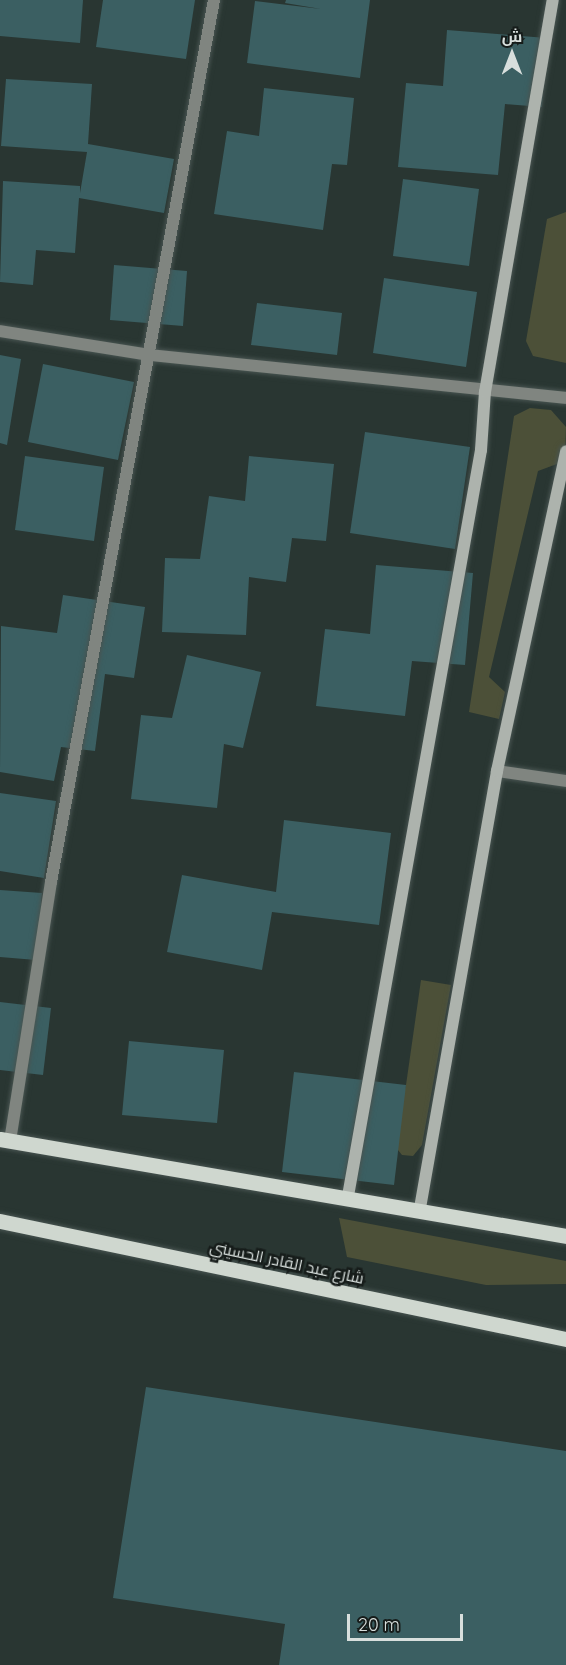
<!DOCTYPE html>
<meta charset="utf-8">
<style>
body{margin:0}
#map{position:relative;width:566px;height:1665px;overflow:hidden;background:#293632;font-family:Quicksand,Cairo,sans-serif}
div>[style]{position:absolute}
.green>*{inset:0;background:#4c5038}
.building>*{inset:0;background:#3b5f62}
.roads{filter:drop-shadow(0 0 2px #485451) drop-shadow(0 0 2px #485451)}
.street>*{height:12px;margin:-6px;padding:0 6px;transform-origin:6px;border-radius:6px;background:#808580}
.secondary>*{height:12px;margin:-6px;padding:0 6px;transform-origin:6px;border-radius:6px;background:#adb3ad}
.primary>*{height:15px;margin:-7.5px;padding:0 7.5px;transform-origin:7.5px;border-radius:7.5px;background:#cfd7cf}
span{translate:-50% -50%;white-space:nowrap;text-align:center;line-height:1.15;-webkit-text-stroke:5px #161c1a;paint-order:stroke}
.street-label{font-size:16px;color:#d8dfdd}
.north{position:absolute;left:482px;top:24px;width:60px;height:60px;-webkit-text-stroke:4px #161c1a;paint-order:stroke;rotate:0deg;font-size:16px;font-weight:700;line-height:24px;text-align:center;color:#d8dfdd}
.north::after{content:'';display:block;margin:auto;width:21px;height:27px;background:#d8dfdd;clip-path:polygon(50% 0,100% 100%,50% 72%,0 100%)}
.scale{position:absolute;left:347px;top:1614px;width:116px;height:27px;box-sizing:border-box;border:3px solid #d8dfdd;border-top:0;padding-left:8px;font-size:18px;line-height:21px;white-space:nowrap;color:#d8dfdd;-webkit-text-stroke:4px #161c1a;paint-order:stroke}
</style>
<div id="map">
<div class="green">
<div style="clip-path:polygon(566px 212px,566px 363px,533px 356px,526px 341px,547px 219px)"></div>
<div style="clip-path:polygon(530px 408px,551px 410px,566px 427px,565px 461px,538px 471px,489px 677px,505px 692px,499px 719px,469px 712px,514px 416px)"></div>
<div style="clip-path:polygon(421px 980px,451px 985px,422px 1145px,413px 1156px,402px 1155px,394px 1145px,393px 1132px,406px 1085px)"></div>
<div style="clip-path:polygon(339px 1218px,566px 1261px,566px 1284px,486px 1285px,347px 1257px)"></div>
</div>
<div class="building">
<div style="clip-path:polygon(0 0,83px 0,80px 43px,0 36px)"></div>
<div style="clip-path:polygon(103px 0,195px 0,186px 59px,96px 47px)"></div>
<div style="clip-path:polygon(286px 0,370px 0,360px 78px,247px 63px,255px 1px,321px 9px,285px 3px)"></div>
<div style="clip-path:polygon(447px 30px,547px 38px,542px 107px,505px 104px,498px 175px,398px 167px,406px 83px,443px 86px)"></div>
<div style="clip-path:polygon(6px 79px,92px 84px,88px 144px,174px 159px,164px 213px,79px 198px,75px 253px,36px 250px,33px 285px,0 282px,3px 181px,80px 186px,80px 193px,87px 152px,1px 146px)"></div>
<div style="clip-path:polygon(264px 88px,354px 98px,347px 165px,332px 164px,323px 230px,214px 214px,227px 131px,259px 136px)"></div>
<div style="clip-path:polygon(403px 179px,479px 189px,469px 266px,393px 256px)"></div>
<div style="clip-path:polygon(114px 265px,187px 271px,183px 326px,110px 320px)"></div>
<div style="clip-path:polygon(384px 278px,477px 292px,466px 367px,373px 353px)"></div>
<div style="clip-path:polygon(257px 303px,342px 313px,337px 355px,251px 345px)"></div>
<div style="clip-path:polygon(0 355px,21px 359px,7px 445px,0 443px)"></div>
<div style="clip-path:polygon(43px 364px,134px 382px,118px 460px,28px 442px)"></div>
<div style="clip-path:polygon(365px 432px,470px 447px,455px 549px,350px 533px)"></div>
<div style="clip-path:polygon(25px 456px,104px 467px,94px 541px,15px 530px)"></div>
<div style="clip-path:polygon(249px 456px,334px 464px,326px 541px,292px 538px,286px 582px,249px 577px,246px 635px,162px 632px,165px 558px,200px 559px,209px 496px,245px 501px)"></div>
<div style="clip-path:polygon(376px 565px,473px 573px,465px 665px,412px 661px,405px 716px,316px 706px,325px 629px,370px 634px)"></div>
<div style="clip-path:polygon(63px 595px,145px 607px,134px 678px,105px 674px,95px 751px,61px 747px,54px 781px,0 772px,1px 626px,57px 633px)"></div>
<div style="clip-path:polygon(187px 655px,261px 672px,243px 748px,224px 744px,217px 808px,131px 799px,141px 715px,172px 718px)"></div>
<div style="clip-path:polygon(0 793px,56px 801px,44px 878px,0 871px)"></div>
<div style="clip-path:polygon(284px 820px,391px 833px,379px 925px,272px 912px,262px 970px,167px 952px,182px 875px,276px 892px)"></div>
<div style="clip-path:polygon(0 890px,42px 893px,36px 960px,0 957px)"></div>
<div style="clip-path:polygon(0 1002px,51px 1008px,43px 1075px,0 1070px)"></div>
<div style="clip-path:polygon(129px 1041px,224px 1050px,217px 1123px,122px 1115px)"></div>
<div style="clip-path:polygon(294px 1072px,406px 1085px,394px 1185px,282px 1172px)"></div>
<div style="clip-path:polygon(146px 1387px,566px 1451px,566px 1665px,279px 1665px,285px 1624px,113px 1598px)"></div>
</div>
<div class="roads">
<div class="street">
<div style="left:0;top:331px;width:152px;rotate:9.1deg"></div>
<div style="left:150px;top:355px;width:418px;rotate:5.9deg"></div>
<div style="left:497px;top:771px;width:70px;rotate:8.2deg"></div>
<div style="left:10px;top:1141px;width:262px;rotate:-81deg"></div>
<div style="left:51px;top:882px;width:897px;rotate:-79.53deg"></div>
</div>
<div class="secondary">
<div style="left:348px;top:1196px;width:758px;rotate:-79.89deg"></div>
<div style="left:481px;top:450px;width:58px;rotate:-86.1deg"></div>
<div style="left:485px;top:392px;width:398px;rotate:-80.2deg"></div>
<div style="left:420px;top:1208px;width:444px;rotate:-80deg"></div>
<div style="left:497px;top:771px;width:327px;rotate:-77.8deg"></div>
</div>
<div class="primary">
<div style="left:0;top:1139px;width:574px;rotate:9.72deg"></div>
<div style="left:0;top:1221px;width:578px;rotate:11.78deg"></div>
</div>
</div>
<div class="street-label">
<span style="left:287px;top:1262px;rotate:12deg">شارع عبد القادر الحسيني</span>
</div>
<div class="north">ش</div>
<div class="scale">20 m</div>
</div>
